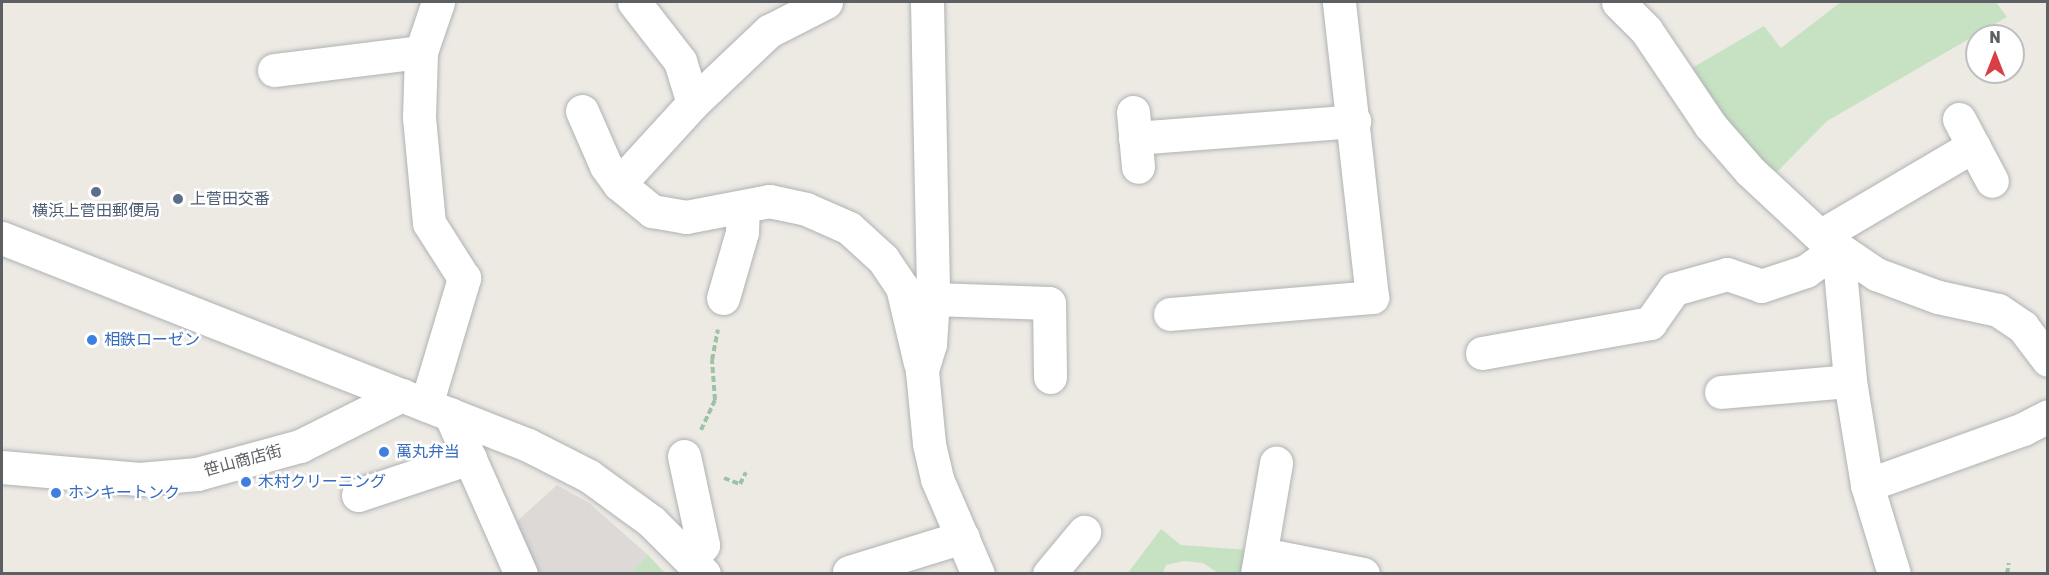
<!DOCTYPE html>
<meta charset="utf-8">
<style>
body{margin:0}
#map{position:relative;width:2049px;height:575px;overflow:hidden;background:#edeae4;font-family:Rubik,"Noto Sans JP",sans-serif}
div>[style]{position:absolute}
.industrial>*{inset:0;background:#dcd9d6}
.green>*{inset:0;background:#c6e2c3}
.path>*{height:4px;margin-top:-2px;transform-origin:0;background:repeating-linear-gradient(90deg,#9cc3a4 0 6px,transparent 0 9px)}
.roads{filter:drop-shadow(0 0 2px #afb2b5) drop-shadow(0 0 2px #afb2b5)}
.minor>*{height:33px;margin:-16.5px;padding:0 16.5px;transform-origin:16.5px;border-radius:16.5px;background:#fff}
.dots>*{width:16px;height:16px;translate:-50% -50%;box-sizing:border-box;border:3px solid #fff;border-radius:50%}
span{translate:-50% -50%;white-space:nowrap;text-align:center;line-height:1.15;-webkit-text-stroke:5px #fff;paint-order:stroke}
.service-label{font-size:16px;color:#4e5e75}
.left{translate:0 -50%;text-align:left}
.shop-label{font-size:16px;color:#366cbe}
.street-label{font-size:16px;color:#5c6063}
.frame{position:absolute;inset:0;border:3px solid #5c6063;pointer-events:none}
.north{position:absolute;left:1965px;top:24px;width:60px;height:60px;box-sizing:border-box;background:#fff;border:2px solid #bebfc1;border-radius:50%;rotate:0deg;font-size:16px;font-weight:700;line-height:24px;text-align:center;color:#5c6063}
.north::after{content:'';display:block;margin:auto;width:21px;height:27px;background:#d83f44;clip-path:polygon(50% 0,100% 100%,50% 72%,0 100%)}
</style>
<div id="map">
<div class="industrial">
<div style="clip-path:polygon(557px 485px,589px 503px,648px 555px,631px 573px,535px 573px,514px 524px)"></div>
</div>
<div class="green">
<div style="clip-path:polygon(1841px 2px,1996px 2px,2007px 17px,1827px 121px,1768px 181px,1685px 72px,1764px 26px,1781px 48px)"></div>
<div style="clip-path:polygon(1161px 529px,1181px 545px,1248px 550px,1243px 573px,1218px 573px,1203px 563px,1184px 561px,1166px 565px,1163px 573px,1127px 574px)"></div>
<div style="clip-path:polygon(648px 555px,665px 573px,631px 573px)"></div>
</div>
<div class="path">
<div style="left:701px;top:430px;width:33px;rotate:-65deg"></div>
<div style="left:715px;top:400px;width:40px;rotate:-94.3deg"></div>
<div style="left:712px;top:360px;width:31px;rotate:-79deg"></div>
<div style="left:724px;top:478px;width:17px;rotate:21deg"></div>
<div style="left:740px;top:484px;width:13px;rotate:-63deg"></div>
<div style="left:2007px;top:574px;width:11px;rotate:-80deg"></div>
</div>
<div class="roads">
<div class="minor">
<div style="left:634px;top:2px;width:75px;rotate:52.1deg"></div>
<div style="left:680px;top:61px;width:44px;rotate:72.8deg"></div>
<div style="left:927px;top:2px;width:297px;rotate:88.8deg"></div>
<div style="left:933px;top:299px;width:45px;rotate:93.8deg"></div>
<div style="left:930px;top:344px;width:28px;rotate:107deg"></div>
<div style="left:922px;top:371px;width:73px;rotate:84.5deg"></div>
<div style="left:929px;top:444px;width:36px;rotate:77deg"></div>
<div style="left:937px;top:479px;width:103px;rotate:66.7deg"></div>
<div style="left:1618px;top:2px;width:40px;rotate:45deg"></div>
<div style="left:1646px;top:30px;width:115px;rotate:56deg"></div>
<div style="left:1710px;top:125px;width:61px;rotate:49deg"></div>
<div style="left:1750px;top:171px;width:96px;rotate:42.9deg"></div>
<div style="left:1820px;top:236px;width:68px;rotate:34.2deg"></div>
<div style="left:1876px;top:274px;width:66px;rotate:20.4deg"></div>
<div style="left:1938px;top:297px;width:61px;rotate:12.2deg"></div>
<div style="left:1998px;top:310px;width:30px;rotate:34deg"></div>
<div style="left:2023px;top:327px;width:41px;rotate:52.9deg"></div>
<div style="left:274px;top:70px;width:148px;rotate:-7deg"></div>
<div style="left:582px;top:111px;width:60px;rotate:66.4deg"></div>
<div style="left:606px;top:166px;width:22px;rotate:54deg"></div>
<div style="left:619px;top:184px;width:43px;rotate:39.3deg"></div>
<div style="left:652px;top:211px;width:35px;rotate:10deg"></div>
<div style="left:686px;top:217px;width:85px;rotate:-10.9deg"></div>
<div style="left:769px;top:201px;width:38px;rotate:12deg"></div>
<div style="left:806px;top:209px;width:47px;rotate:23.8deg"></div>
<div style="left:849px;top:228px;width:46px;rotate:42.4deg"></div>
<div style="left:883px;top:259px;width:34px;rotate:56deg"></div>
<div style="left:902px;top:287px;width:78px;rotate:76.7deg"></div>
<div style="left:1133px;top:112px;width:55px;rotate:84.8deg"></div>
<div style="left:1959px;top:119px;width:70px;rotate:62deg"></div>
<div style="left:1135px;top:138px;width:220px;rotate:-4.4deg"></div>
<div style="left:619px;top:184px;width:110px;rotate:-47.6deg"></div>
<div style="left:693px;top:103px;width:105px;rotate:-43.5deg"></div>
<div style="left:769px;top:31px;width:64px;rotate:-27deg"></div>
<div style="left:1820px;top:236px;width:178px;rotate:-30.5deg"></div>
<div style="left:2px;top:238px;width:565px;rotate:21.48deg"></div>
<div style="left:528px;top:445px;width:68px;rotate:26.9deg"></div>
<div style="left:589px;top:476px;width:77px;rotate:36deg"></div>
<div style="left:651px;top:521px;width:75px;rotate:45deg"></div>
<div style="left:723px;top:298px;width:69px;rotate:-73.9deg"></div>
<div style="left:742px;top:232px;width:24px;rotate:-88deg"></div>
<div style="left:933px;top:299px;width:116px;rotate:2deg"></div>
<div style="left:1049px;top:303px;width:74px;rotate:89.2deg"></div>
<div style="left:1170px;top:314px;width:203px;rotate:-4.8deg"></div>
<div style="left:1372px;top:297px;width:297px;rotate:-96.4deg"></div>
<div style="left:1482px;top:353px;width:171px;rotate:-10.1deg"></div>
<div style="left:1650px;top:323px;width:42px;rotate:-54.8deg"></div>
<div style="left:1674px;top:289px;width:55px;rotate:-15.8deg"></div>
<div style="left:1727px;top:274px;width:36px;rotate:19deg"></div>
<div style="left:1761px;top:286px;width:47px;rotate:-18.4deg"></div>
<div style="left:1806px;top:271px;width:39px;rotate:-36deg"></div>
<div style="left:1838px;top:248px;width:134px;rotate:84.8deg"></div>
<div style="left:1850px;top:381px;width:105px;rotate:80.7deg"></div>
<div style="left:1867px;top:485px;width:93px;rotate:73.1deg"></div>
<div style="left:1721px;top:392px;width:129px;rotate:-4.9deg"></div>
<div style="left:426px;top:405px;width:133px;rotate:-73.3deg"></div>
<div style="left:464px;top:278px;width:65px;rotate:-122.5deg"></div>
<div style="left:429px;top:223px;width:106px;rotate:-95.4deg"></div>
<div style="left:419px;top:117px;width:65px;rotate:-88.2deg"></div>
<div style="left:421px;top:52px;width:53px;rotate:-71.2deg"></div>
<div style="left:450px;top:414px;width:175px;rotate:66.1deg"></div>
<div style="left:684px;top:456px;width:91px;rotate:77.9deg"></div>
<div style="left:703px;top:545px;width:19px;rotate:129deg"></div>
<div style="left:2px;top:467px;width:138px;rotate:5deg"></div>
<div style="left:139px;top:479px;width:58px;rotate:-4.9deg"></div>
<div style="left:197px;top:474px;width:107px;rotate:-15.2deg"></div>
<div style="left:300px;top:446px;width:114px;rotate:-26.6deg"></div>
<div style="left:1867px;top:485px;width:166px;rotate:-19.7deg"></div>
<div style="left:2023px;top:429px;width:28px;rotate:-27deg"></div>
<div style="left:358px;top:495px;width:118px;rotate:-18.3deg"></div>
<div style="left:1262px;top:554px;width:103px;rotate:11.2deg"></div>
<div style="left:849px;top:572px;width:119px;rotate:-17.1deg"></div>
<div style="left:1049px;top:574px;width:55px;rotate:-50.2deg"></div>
<div style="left:1257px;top:574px;width:113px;rotate:-80.3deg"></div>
</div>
</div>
<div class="dots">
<div style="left:96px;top:192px;background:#5c6f8a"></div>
<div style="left:178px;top:199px;background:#5c6f8a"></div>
<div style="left:92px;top:340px;background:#3f7fe0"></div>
<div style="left:384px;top:452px;background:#3f7fe0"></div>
<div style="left:246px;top:482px;background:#3f7fe0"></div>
<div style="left:56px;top:493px;background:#3f7fe0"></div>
</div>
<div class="service-label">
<span class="left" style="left:190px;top:199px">上菅田交番</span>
<span style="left:96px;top:211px">横浜上菅田郵便局</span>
</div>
<div class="shop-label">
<span class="left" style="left:104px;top:340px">相鉄ローゼン</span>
<span class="left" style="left:396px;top:452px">萬丸弁当</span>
<span class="left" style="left:258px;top:482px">木村クリーニング</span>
<span class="left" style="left:68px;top:493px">ホンキートンク</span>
</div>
<div class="street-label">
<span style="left:243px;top:461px;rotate:-15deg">笹山商店街</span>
</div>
<div class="frame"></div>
<div class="north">N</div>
</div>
